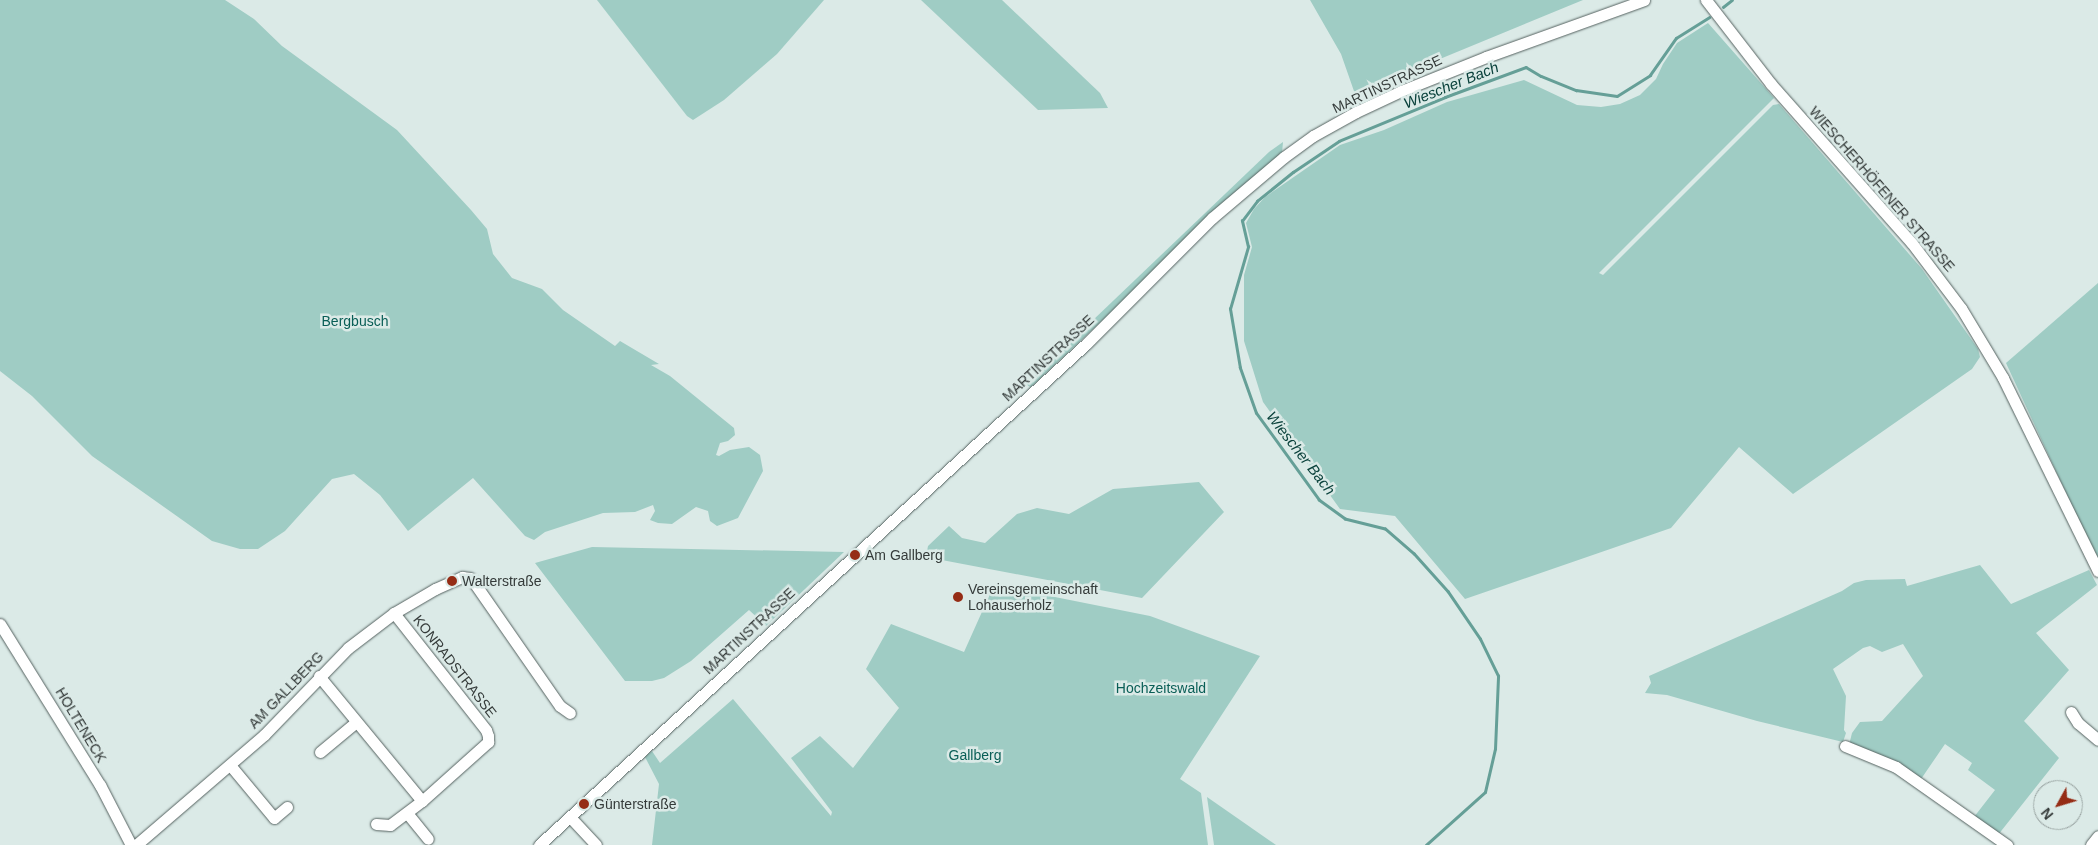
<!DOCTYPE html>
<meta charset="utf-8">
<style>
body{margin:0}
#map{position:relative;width:2098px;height:845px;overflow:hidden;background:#dbeae7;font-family:Helvetica,sans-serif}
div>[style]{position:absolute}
.green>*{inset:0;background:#9fccc4}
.stream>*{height:2.5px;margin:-1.25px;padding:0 1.25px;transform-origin:1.25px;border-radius:1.25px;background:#659f97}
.roads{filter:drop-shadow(0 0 1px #556260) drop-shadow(0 0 1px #556260)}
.minor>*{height:11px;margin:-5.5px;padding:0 5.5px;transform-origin:5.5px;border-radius:5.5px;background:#fff}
.dots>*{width:14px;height:14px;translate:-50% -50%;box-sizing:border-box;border:2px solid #dbeae7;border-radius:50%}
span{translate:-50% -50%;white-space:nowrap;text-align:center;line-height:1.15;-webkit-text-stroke:5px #dbeae7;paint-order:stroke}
.street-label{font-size:14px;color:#353b3a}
.park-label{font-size:14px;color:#095e56}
.poi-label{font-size:14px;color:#353b3a}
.left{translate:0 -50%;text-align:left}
.water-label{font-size:15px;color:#0b423c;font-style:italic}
.north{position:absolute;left:2033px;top:780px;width:50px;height:50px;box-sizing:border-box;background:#dbeae7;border:1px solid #99a4a2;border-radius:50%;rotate:231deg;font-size:14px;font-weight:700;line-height:20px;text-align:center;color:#353b3a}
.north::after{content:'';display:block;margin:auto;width:18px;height:22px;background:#952c15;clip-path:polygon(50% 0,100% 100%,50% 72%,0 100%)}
</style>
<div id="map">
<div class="green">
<div style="clip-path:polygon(0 0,225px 0,254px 19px,282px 46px,397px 130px,471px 210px,487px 229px,493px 254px,512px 278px,542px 289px,563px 310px,615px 346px,620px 341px,659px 364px,651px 365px,670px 376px,734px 428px,735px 435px,728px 441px,720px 443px,716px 455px,719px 456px,730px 450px,749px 447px,760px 455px,763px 471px,738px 518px,717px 526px,710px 521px,708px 511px,696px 507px,672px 524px,658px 523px,650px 520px,655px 511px,653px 505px,635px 512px,603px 513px,545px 532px,534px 540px,525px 536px,473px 478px,408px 531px,380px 495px,354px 474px,332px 479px,285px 531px,258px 549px,240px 549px,212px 541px,92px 456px,32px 396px,0 371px)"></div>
<div style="clip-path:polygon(597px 0,824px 0,777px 54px,724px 100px,693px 120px,687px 116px)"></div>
<div style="clip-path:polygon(921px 0,1002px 0,1100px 93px,1108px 108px,1038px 110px)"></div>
<div style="clip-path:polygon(1310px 0,1583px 0,1355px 94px,1341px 54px)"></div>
<div style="clip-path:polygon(1708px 23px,1774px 98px,1599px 273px,1603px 275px,1773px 105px,1779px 104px,1922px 269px,1978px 349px,1980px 357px,1972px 369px,1793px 494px,1739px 447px,1671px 528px,1465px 599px,1395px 516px,1340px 509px,1263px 402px,1244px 341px,1244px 275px,1252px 247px,1246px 223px,1254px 209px,1265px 197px,1340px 145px,1384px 130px,1447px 102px,1524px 80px,1577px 105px,1601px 107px,1620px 104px,1640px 95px,1656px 79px,1663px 64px,1677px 43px)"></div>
<div style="clip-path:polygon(1283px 142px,1282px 153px,1031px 387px,1025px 385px,1269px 152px)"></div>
<div style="clip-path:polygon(2098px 283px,2098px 557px,2096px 558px,2006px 363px)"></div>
<div style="clip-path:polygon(1199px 482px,1224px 512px,1142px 598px,926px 557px,928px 546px,949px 526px,962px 538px,985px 543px,1017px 514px,1037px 508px,1069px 514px,1113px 489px)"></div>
<div style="clip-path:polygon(592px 547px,844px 552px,766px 626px,749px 610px,691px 661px,664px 678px,652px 681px,625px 681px,535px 563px)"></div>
<div style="clip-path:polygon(1980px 565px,2011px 604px,2089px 570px,2097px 585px,2036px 633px,2069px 670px,2024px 721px,2059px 758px,1998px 835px,1974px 817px,1995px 790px,1968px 770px,1972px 763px,1945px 744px,1919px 782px,1849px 745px,1852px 733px,1860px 722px,1882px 721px,1923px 676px,1903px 644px,1882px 652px,1870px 646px,1863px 648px,1833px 669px,1846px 696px,1844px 730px,1846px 733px,1843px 742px,1757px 721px,1667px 695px,1645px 693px,1651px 683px,1649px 676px,1842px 591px,1854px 583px,1866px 580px,1905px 579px,1907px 586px)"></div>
<div style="clip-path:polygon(994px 585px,1150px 616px,1260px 656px,1180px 779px,1201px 793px,1208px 845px,652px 845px,659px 784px,645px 757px,652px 751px,660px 763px,733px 699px,831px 816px,832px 812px,791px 758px,820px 736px,853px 768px,899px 708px,866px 669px,891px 624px,964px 652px)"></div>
<div style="clip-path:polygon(1207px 797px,1276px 845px,1214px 845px)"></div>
</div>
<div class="stream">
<div style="left:1723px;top:7px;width:11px;rotate:-38deg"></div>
<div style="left:1426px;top:845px;width:79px;rotate:-41.9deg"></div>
<div style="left:1485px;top:792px;width:44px;rotate:-76.9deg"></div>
<div style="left:1495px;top:749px;width:73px;rotate:-87.6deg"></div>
<div style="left:1498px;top:676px;width:41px;rotate:-115.9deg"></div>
<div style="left:1480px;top:639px;width:57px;rotate:-124.2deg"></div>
<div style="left:1448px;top:592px;width:51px;rotate:-131.8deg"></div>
<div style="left:1414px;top:554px;width:38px;rotate:-139deg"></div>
<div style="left:1385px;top:529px;width:41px;rotate:-166deg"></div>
<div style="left:1345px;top:519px;width:32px;rotate:-144deg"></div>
<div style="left:1319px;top:500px;width:107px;rotate:-125.9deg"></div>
<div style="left:1256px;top:413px;width:48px;rotate:-109.6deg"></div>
<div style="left:1240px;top:368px;width:60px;rotate:-99.6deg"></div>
<div style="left:1230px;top:309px;width:65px;rotate:-73.8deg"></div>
<div style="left:1248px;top:247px;width:27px;rotate:-103deg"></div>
<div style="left:1242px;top:221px;width:25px;rotate:-53deg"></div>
<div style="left:1257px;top:201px;width:46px;rotate:-38.9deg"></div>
<div style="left:1293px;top:172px;width:55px;rotate:-34deg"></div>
<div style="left:1339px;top:141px;width:115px;rotate:-22.5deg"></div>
<div style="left:1445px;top:97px;width:86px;rotate:-20.3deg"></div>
<div style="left:1526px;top:67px;width:17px;rotate:31deg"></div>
<div style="left:1541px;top:76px;width:38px;rotate:22deg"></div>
<div style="left:1576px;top:90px;width:41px;rotate:8.3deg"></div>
<div style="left:1617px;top:96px;width:39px;rotate:-32deg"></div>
<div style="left:1650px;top:75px;width:45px;rotate:-54.9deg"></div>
<div style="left:1676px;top:38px;width:39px;rotate:-32deg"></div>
</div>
<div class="roads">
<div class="minor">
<div style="left:1706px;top:0;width:106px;rotate:52.3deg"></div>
<div style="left:1771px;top:84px;width:211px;rotate:48.5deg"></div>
<div style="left:1911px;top:242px;width:83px;rotate:52.9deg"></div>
<div style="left:1961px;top:308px;width:82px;rotate:59deg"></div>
<div style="left:2003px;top:378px;width:215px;rotate:63.8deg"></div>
<div style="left:0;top:624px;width:190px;rotate:58.2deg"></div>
<div style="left:100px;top:785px;width:68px;rotate:62.7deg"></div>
<div style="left:319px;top:676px;width:162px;rotate:50.5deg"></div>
<div style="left:422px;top:801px;width:89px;rotate:-41.8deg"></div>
<div style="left:488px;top:742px;width:6px;rotate:-90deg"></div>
<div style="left:488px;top:736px;width:6px;rotate:-108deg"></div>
<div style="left:486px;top:730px;width:149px;rotate:-128.2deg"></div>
<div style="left:2071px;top:712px;width:13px;rotate:58deg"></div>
<div style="left:2078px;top:723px;width:26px;rotate:40deg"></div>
<div style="left:1845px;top:746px;width:55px;rotate:22.4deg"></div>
<div style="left:1896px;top:767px;width:136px;rotate:35.1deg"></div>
<div style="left:320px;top:752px;width:47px;rotate:-39.8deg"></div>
<div style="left:230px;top:765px;width:69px;rotate:50.3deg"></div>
<div style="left:274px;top:818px;width:17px;rotate:-40deg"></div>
<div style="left:407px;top:813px;width:33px;rotate:51deg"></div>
<div style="left:570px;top:817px;width:38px;rotate:47deg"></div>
<div style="left:376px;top:824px;width:14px;rotate:4deg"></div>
<div style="left:390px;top:825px;width:40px;rotate:-37deg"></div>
<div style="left:136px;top:845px;width:169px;rotate:-40.7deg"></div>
<div style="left:264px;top:735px;width:121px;rotate:-46deg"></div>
<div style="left:348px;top:648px;width:58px;rotate:-37.3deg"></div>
<div style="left:394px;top:613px;width:48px;rotate:-30.3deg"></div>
<div style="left:435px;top:589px;width:30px;rotate:-24deg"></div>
<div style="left:462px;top:577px;width:8px;rotate:7deg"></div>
<div style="left:470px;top:578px;width:4px;rotate:45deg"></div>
<div style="left:473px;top:581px;width:152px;rotate:55.2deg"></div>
<div style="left:560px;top:706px;width:12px;rotate:35deg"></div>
<div style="left:539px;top:845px;width:743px;rotate:-42.49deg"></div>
<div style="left:1087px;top:343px;width:177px;rotate:-45deg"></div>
<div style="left:1212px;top:218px;width:94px;rotate:-40.3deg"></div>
<div style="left:1284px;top:157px;width:36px;rotate:-36deg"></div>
<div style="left:1313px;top:136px;width:49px;rotate:-29.2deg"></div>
<div style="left:1356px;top:112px;width:50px;rotate:-25deg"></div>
<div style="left:1401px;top:91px;width:92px;rotate:-21.8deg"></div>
<div style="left:1486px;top:57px;width:168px;rotate:-19.8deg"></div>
<div style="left:2091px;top:845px;width:11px;rotate:-52deg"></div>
</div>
</div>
<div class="dots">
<div style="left:855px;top:555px;background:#952c15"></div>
<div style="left:452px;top:581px;background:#952c15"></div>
<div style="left:958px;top:597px;background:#952c15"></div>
<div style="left:584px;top:804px;background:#952c15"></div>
</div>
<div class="street-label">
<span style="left:1387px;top:84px;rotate:-25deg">MARTINSTRASSE</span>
<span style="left:1882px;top:189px;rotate:49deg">WIESCHERHÖFENER STRASSE</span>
<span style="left:1048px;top:358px;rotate:-43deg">MARTINSTRASSE</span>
<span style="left:749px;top:631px;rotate:-43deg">MARTINSTRASSE</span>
<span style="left:455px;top:666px;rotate:52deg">KONRADSTRASSE</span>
<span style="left:286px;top:690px;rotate:-46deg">AM GALLBERG</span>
<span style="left:81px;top:725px;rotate:59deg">HOLTENECK</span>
</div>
<div class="park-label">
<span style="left:355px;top:321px">Bergbusch</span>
<span style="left:1161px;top:688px">Hochzeitswald</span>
<span style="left:975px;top:755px">Gallberg</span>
</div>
<div class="poi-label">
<span class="left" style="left:865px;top:555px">Am Gallberg</span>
<span class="left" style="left:462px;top:581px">Walterstraße</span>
<span class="left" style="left:968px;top:597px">Vereinsgemeinschaft<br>Lohauserholz</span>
<span class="left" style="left:594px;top:804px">Günterstraße</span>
</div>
<div class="water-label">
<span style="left:1451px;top:85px;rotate:-22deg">Wiescher Bach</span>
<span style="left:1301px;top:453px;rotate:52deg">Wiescher Bach</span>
</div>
<div class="north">N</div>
</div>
